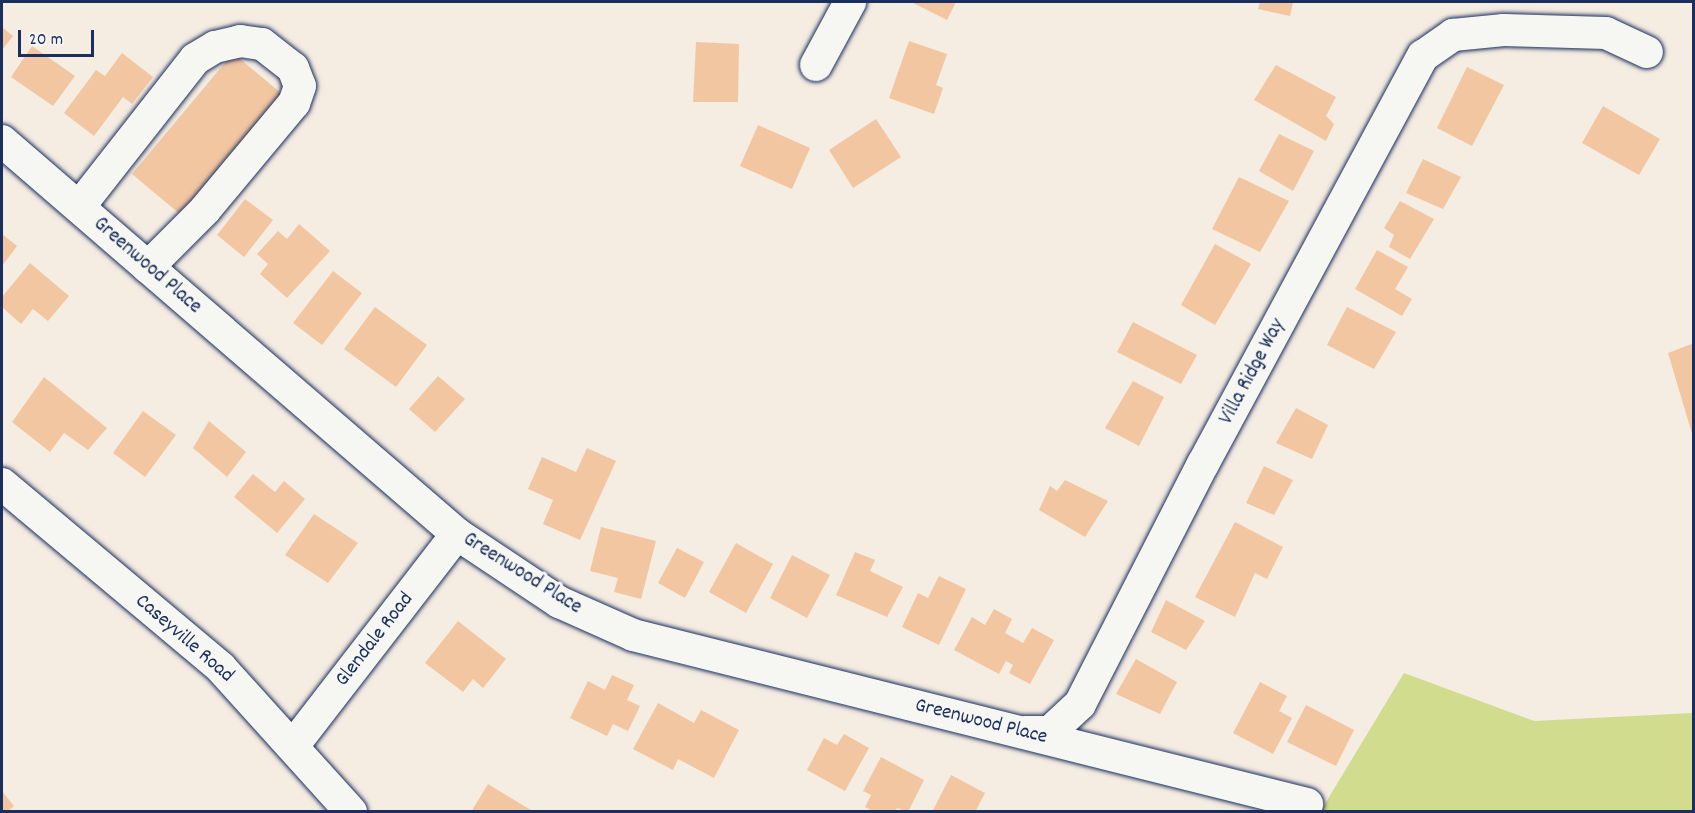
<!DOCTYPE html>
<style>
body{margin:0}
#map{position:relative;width:1695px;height:813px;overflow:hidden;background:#f5ece2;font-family:Dekko,sans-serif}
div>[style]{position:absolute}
.green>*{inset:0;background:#d1dc8f}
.building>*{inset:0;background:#f3c6a2}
.path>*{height:4px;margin-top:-2px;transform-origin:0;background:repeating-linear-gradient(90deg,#1b2f5e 0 1.5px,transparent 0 6px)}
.roads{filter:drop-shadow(0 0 2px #1b2f5e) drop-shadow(0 0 2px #1b2f5e)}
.minor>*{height:32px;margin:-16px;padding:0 16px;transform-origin:16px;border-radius:16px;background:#f6f6f2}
span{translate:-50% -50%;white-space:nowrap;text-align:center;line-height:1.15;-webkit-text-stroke:6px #f6f6f2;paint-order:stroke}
.street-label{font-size:21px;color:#1b2f5e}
.frame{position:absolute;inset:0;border:3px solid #1b2f5e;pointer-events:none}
.scale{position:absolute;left:18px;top:30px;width:76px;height:27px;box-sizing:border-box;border:3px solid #1b2f5e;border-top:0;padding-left:8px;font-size:18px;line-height:21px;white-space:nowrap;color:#1b2f5e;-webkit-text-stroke:4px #f6f6f2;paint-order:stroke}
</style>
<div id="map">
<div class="green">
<div style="clip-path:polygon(1404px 673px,1534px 721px,1693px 713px,1693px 811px,1320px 812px)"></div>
</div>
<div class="building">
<div style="clip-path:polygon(911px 2px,956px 2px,947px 20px)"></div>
<div style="clip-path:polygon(1260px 2px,1293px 2px,1290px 16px,1258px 9px)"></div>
<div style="clip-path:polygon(2px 27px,13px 36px,2px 50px)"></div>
<div style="clip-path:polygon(909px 41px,947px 54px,936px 85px,943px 88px,934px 114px,889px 98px)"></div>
<div style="clip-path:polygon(696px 42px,739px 44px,738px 102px,693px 102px)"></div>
<div style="clip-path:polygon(32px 46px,75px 76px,53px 106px,11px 77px)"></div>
<div style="clip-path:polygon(122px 53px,153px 77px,132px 104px,123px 97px,94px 136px,64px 113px,96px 70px,105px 76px)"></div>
<div style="clip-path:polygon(233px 53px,288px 99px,187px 220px,132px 174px)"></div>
<div style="clip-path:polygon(1276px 65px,1336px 97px,1326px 116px,1334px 124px,1326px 141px,1254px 100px)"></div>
<div style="clip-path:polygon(1467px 67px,1504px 85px,1472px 146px,1437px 128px)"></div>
<div style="clip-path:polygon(1603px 106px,1660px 139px,1639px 175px,1582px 143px)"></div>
<div style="clip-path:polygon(876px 119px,901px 157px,853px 188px,829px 150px)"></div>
<div style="clip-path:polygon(758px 125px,810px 148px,792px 189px,740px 166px)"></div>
<div style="clip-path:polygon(1279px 134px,1314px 151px,1293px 191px,1259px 171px)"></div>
<div style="clip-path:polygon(1423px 159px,1461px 177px,1443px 209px,1406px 193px)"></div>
<div style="clip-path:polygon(1239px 177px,1289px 201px,1260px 252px,1212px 229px)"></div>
<div style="clip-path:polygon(245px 199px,273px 220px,244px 257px,217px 235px)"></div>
<div style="clip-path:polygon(1400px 201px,1434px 219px,1410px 259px,1389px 247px,1394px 235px,1384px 228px)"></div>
<div style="clip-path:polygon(299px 224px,330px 251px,287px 298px,260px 274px,268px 264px,257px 254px,278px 231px,287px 239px)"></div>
<div style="clip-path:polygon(2px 234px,17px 246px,2px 266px)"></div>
<div style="clip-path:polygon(1215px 244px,1251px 264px,1215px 325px,1181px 305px)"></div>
<div style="clip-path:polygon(1377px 250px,1408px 267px,1395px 289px,1412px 299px,1402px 316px,1355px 289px)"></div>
<div style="clip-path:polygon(30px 263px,69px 296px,48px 321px,33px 309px,21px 324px,2px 307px,2px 297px)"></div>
<div style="clip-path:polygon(333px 271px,362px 293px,322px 345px,293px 323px)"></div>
<div style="clip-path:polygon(375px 307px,427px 345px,396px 387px,344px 349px)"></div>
<div style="clip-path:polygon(1347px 307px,1396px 332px,1374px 369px,1327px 345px)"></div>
<div style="clip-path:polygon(1133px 322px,1197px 355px,1181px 384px,1117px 352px)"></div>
<div style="clip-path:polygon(1694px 343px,1694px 437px,1693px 437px,1668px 353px)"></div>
<div style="clip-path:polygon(438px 376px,465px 399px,435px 432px,409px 409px)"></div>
<div style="clip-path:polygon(44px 377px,107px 428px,88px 450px,64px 433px,50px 452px,12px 422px)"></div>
<div style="clip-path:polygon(1133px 381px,1164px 397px,1139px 446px,1105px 428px)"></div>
<div style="clip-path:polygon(1296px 408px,1328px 425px,1312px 459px,1276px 443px)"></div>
<div style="clip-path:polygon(143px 411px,176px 435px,145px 477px,113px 453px)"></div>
<div style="clip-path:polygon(209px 421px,246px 452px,227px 477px,193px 448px)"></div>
<div style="clip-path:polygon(587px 448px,616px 461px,580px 540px,543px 524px,553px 500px,528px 489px,542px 457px,576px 472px)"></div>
<div style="clip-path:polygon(1264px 466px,1293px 480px,1274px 515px,1246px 503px)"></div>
<div style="clip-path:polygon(253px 474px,275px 492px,284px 481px,305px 499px,277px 533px,234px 497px)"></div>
<div style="clip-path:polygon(1065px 480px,1108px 501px,1085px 537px,1039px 510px,1050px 486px,1057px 491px)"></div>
<div style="clip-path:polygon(314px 514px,358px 543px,328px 583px,285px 555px)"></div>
<div style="clip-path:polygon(1235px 522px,1283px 547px,1267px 579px,1255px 573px,1235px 617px,1195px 597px)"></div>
<div style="clip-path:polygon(601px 527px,656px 541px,641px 599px,614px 592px,618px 578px,590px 571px)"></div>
<div style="clip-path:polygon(736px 543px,773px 564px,746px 613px,709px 592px)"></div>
<div style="clip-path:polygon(677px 548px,704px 562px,685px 598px,658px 583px)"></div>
<div style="clip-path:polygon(855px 552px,875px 560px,870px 571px,903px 587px,887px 617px,836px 595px)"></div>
<div style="clip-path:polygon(792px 555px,830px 575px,807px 618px,770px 598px)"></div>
<div style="clip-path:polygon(939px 576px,966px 589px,939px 645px,902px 627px,918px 593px,928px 598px)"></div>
<div style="clip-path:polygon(1166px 600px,1205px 621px,1186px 650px,1151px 632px)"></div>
<div style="clip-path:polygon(994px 609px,1012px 619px,1005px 633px,1023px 643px,1032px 628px,1054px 640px,1030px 684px,1009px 673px,1013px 665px,1006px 661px,999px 674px,954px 650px,972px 617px,985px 625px)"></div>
<div style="clip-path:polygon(458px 621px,506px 659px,483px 688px,473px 679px,463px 692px,425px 663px)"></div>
<div style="clip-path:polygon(1136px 659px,1177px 682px,1160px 714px,1116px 694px)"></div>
<div style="clip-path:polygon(612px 675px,634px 685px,627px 700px,640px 706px,628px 731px,613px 724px,607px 736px,570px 718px,588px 681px,605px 690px)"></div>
<div style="clip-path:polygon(1260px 682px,1287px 696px,1279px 711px,1292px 718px,1273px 754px,1233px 733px)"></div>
<div style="clip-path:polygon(658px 703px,694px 723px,701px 710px,739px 730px,714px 778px,678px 759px,673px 770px,633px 749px)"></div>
<div style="clip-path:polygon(1306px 705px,1354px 730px,1336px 766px,1287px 742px)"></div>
<div style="clip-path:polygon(844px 734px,869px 748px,845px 791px,807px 770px,824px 738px,837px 745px)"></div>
<div style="clip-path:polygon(881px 757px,924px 780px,908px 812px,897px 808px,895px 812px,874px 812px,865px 807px,871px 795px,863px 791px)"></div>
<div style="clip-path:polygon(951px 775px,985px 793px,975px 812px,932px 812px)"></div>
<div style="clip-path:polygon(488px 784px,534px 812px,471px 812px)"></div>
<div style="clip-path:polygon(2px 791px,14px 806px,7px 812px,2px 812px)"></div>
</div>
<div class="path">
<div style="left:1603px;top:812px;width:16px"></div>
</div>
<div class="roads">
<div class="minor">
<div style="left:816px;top:65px;width:72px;rotate:-61.6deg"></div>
<div style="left:2px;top:141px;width:601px;rotate:40.82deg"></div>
<div style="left:457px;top:534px;width:123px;rotate:33.7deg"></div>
<div style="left:559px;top:602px;width:81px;rotate:24deg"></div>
<div style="left:633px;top:635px;width:695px;rotate:14.08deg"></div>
<div style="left:79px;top:207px;width:188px;rotate:-51.9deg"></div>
<div style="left:195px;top:59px;width:23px;rotate:-31deg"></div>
<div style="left:215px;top:47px;width:26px;rotate:-13deg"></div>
<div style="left:240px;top:41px;width:22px;rotate:8deg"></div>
<div style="left:262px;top:44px;width:39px;rotate:38deg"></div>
<div style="left:293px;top:68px;width:19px;rotate:69deg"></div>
<div style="left:300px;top:86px;width:18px;rotate:109deg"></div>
<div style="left:294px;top:103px;width:139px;rotate:129.8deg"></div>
<div style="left:205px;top:210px;width:81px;rotate:135deg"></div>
<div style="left:2px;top:484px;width:286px;rotate:40deg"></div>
<div style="left:221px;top:668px;width:194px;rotate:47.9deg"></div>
<div style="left:1025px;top:732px;width:25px"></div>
<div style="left:1050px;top:732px;width:41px;rotate:-43deg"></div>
<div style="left:1080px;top:704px;width:270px;rotate:-62.9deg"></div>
<div style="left:1203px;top:464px;width:464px;rotate:-61.7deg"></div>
<div style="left:1423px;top:56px;width:37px;rotate:-35deg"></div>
<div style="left:1453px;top:35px;width:51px;rotate:-5.6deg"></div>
<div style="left:1504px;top:30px;width:102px;rotate:1.7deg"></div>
<div style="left:1606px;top:33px;width:45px;rotate:24.9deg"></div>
<div style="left:293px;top:746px;width:268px;rotate:-52.3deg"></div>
</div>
</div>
<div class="street-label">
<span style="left:147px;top:266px;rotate:41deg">Greenwood Place</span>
<span style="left:1253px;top:372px;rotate:-62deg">Villa Ridge Way</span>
<span style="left:522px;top:574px;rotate:32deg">Greenwood Place</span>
<span style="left:184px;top:639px;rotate:41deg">Caseyville Road</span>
<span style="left:375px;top:640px;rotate:-52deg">Glendale Road</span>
<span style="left:981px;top:722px;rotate:14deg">Greenwood Place</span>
</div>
<div class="frame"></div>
<div class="scale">20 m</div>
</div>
